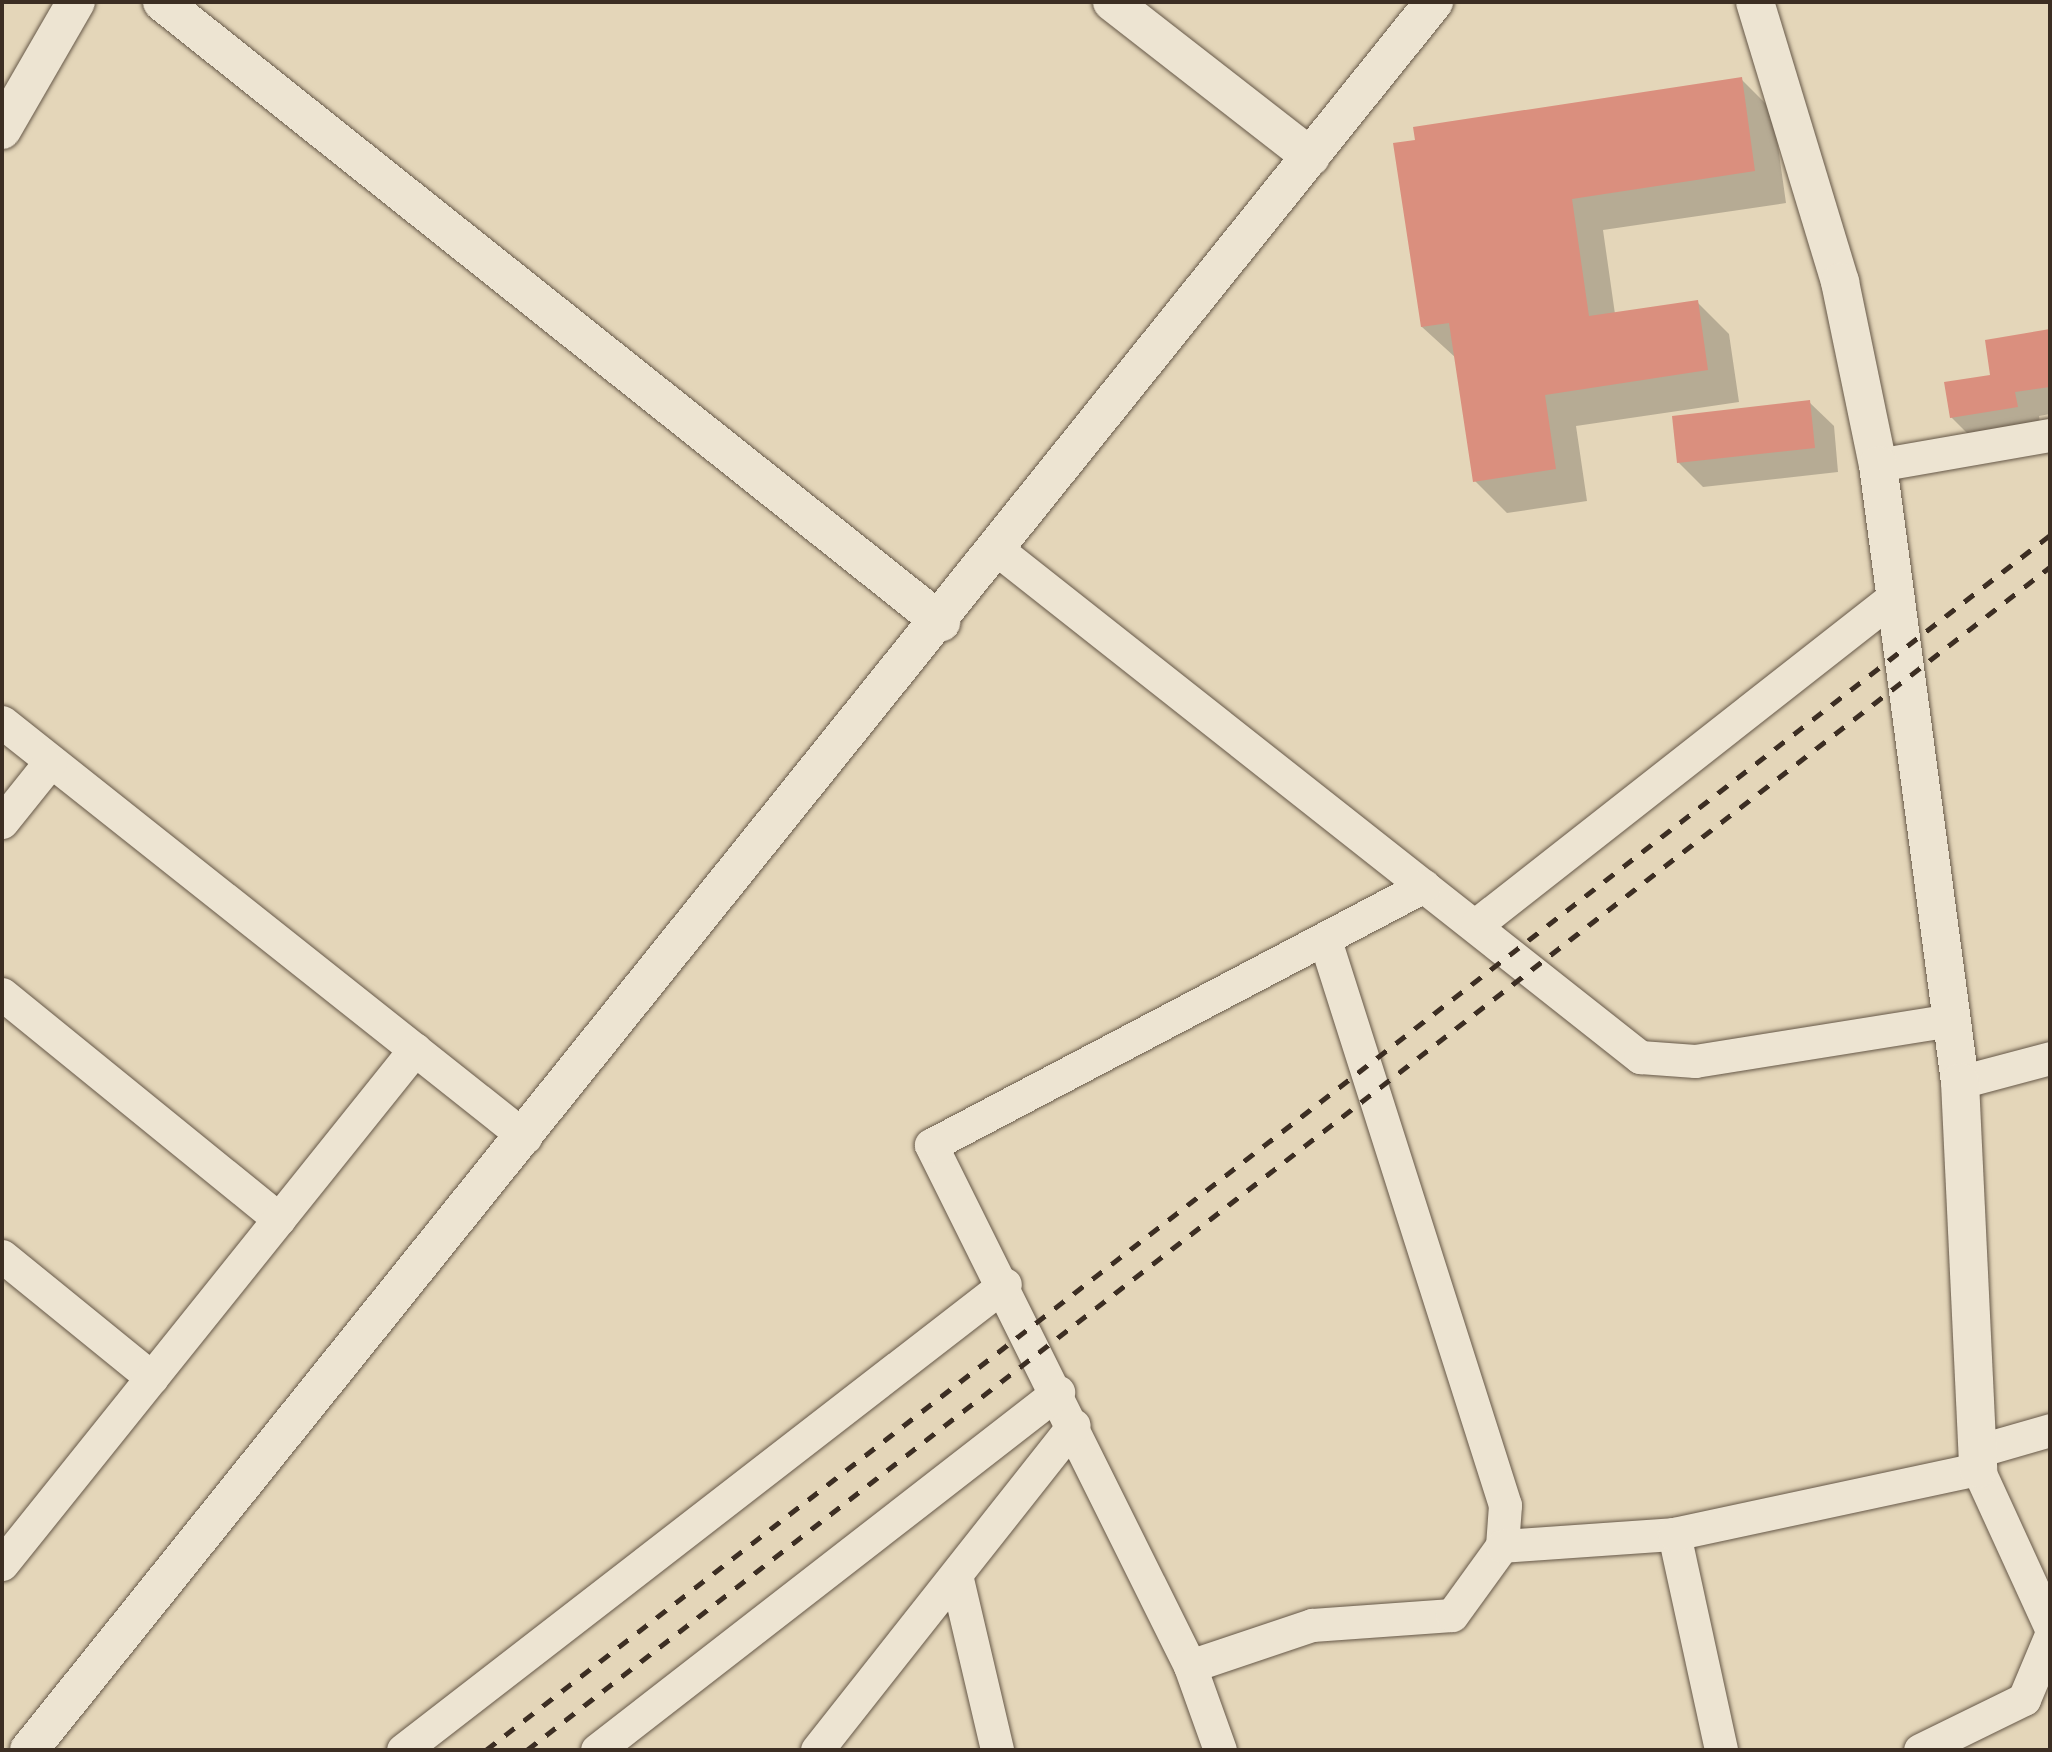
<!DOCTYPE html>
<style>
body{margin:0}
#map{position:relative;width:2052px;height:1752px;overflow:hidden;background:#e4d6b9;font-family:"Sorts Mill Goudy",serif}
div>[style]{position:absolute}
.shadow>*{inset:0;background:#0003}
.building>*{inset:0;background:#da8f7e}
.roads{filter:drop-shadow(0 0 2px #665848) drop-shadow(0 0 2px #665848)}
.street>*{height:33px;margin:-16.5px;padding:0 16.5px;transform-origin:16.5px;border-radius:16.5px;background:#ede4d2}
.secondary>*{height:38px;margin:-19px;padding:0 19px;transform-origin:19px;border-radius:19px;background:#ede4d2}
.rail>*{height:5px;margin-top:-2.5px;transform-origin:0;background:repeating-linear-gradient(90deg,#3c2e23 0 12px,transparent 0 24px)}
span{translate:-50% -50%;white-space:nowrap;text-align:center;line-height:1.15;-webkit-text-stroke:7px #ede4d2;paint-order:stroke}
.frame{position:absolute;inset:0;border:4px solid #3c2e23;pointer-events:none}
</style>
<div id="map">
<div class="shadow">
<div style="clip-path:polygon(1741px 79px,1773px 111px,1786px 203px,1603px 230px,1615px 314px,1697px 302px,1729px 334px,1739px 402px,1576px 426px,1587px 501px,1507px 513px,1475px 481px,1456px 358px,1422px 327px,1417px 141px)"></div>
<div style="clip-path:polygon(2050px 331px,2050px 414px,2039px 416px,2041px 431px,1975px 441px,1951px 417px,1992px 376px,1987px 341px)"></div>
<div style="clip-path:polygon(1809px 402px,1834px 426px,1838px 472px,1703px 487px,1678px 462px)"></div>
</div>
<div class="building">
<div style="clip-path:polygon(1742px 77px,1755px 171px,1572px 199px,1589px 316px,1698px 300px,1708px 370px,1545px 395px,1556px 469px,1473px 482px,1449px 323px,1421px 327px,1393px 143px,1415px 140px,1413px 127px)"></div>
<div style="clip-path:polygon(2050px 329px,2050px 387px,2015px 392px,2018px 407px,1950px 418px,1944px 382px,1990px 375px,1985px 340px)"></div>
<div style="clip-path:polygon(1810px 400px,1815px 448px,1677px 463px,1672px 416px)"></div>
</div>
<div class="roads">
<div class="street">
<div style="left:1878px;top:465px;width:175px;rotate:-9.9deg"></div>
<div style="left:999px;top:551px;width:817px;rotate:38.29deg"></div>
<div style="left:1640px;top:1057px;width:55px;rotate:4.2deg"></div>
<div style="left:1695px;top:1061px;width:258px;rotate:-9.1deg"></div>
<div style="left:2px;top:722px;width:668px;rotate:38.43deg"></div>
<div style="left:2px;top:822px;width:77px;rotate:-51.3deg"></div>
<div style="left:1477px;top:924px;width:531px;rotate:-38.12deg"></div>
<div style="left:1325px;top:940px;width:593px;rotate:72.33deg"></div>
<div style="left:1505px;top:1505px;width:41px;rotate:94.2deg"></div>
<div style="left:2px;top:994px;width:357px;rotate:39.1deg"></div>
<div style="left:1960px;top:1082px;width:93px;rotate:-14.9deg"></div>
<div style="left:2px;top:1256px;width:193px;rotate:39.1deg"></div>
<div style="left:1977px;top:1451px;width:76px;rotate:-16deg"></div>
<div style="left:1674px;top:1534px;width:221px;rotate:77.7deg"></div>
<div style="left:2px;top:1564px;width:660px;rotate:-51.27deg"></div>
<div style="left:957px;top:1579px;width:176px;rotate:76.8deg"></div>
<div style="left:1190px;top:1666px;width:582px;rotate:-116.43deg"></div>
<div style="left:931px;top:1145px;width:557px;rotate:-27.72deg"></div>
<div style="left:403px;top:1750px;width:761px;rotate:-37.74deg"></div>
<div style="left:597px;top:1750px;width:584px;rotate:-37.83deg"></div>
<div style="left:817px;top:1750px;width:414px;rotate:-51.7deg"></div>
<div style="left:1220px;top:1750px;width:89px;rotate:-109.7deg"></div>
<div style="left:1190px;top:1666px;width:129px;rotate:-18.6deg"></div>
<div style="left:1312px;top:1625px;width:140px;rotate:-4.1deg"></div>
<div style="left:1452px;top:1615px;width:85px;rotate:-54.1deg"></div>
<div style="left:1502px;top:1546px;width:172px;rotate:-4deg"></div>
<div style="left:1674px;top:1534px;width:311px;rotate:-12.1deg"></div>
<div style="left:1978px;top:1469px;width:173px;rotate:65.4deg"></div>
<div style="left:1920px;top:1750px;width:116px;rotate:-26.1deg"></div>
<div style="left:2024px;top:1699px;width:67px;rotate:-67.2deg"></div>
</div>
<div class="secondary">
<div style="left:162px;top:2px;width:996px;rotate:38.52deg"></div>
<div style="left:1112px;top:2px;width:252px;rotate:37.9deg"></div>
<div style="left:1755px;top:2px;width:293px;rotate:73.1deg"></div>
<div style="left:1840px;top:282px;width:187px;rotate:78.3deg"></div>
<div style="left:1878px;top:465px;width:622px;rotate:82.43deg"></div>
<div style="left:1960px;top:1082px;width:387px;rotate:87.3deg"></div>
<div style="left:2px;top:130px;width:148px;rotate:-60deg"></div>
<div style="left:29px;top:1750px;width:2243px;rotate:-51.21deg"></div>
</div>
</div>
<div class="rail">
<div style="left:486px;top:1750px;width:1980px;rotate:-37.84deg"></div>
<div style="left:527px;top:1750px;width:1928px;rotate:-37.84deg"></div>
</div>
<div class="frame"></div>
</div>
